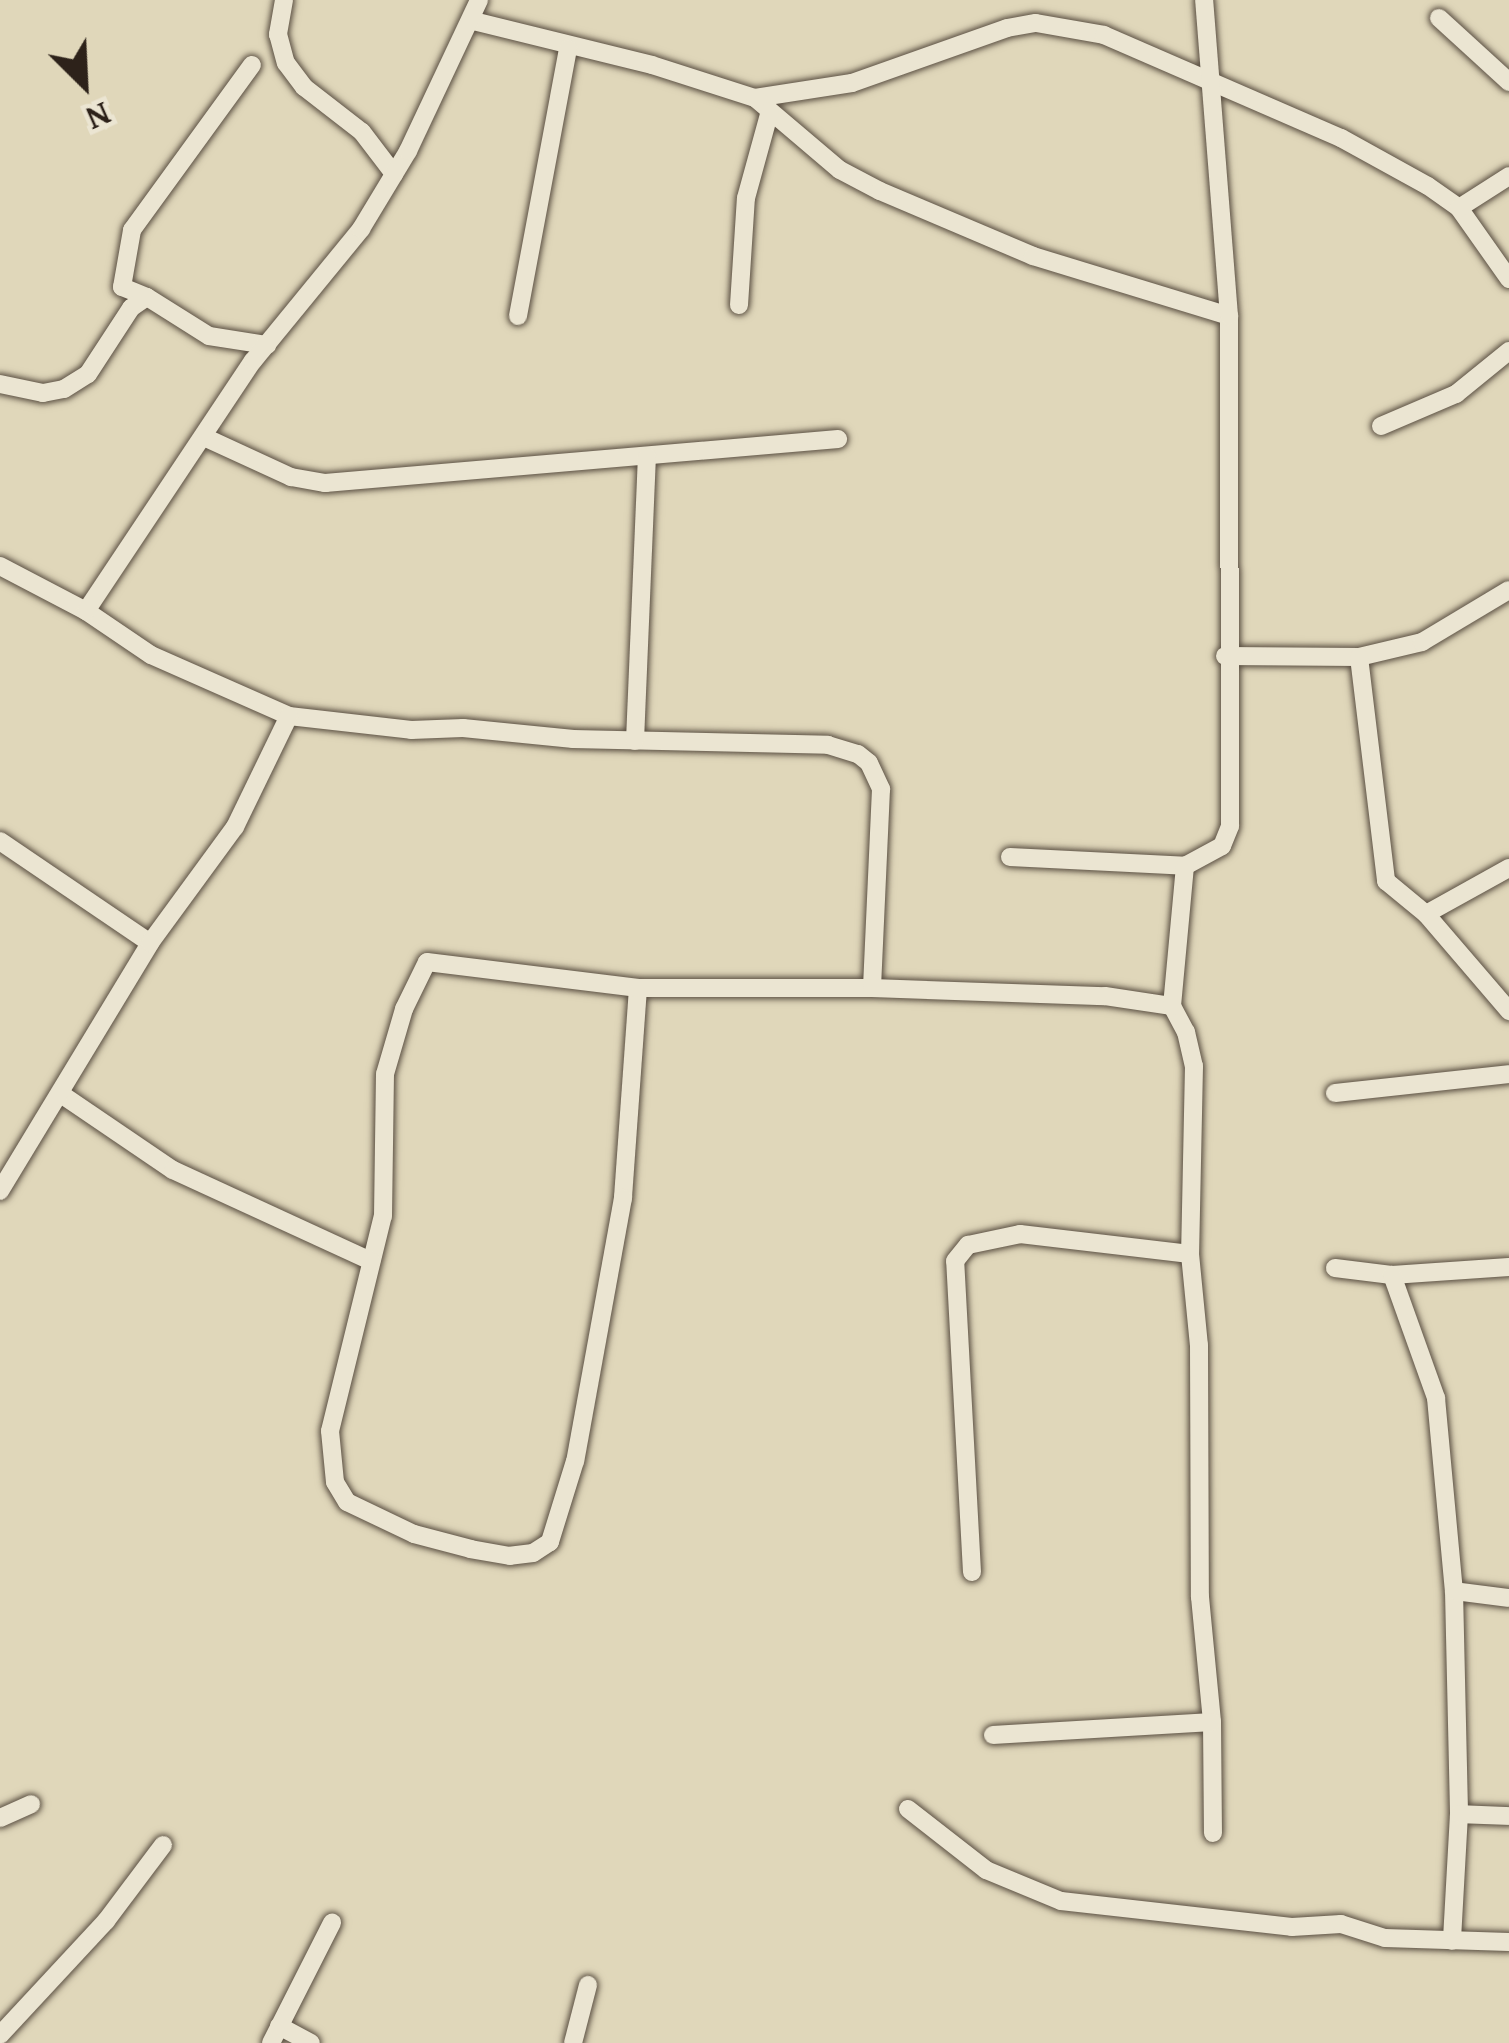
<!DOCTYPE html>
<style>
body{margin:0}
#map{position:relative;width:1509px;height:2043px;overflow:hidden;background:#e0d7ba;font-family:"Gentium Book Plus",serif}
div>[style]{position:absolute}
.roads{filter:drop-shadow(0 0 3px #5a4f42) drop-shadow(0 0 3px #5a4f42)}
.street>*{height:18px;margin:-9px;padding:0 9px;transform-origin:9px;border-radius:9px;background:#ebe5d2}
span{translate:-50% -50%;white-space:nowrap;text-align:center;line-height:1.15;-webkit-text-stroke:10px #ebe5d2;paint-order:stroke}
.north{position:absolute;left:24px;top:24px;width:120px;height:120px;-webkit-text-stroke:9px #ebe5d2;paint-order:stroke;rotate:156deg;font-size:33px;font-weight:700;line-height:48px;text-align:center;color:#2d221a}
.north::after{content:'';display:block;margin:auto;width:42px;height:54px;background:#2d221a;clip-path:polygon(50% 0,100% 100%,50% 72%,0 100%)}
</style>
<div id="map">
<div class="roads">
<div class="street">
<div style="left:284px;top:0;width:35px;rotate:100deg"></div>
<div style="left:278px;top:34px;width:30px;rotate:75deg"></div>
<div style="left:286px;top:63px;width:30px;rotate:53deg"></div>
<div style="left:304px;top:87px;width:73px;rotate:37.8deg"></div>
<div style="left:362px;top:132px;width:53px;rotate:52.7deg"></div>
<div style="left:1439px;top:18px;width:95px;rotate:42.4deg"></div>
<div style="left:473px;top:21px;width:184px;rotate:13.8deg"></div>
<div style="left:652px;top:65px;width:108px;rotate:17.8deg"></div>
<div style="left:755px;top:98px;width:98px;rotate:-8.8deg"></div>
<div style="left:852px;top:83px;width:164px;rotate:-19.5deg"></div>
<div style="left:1007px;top:28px;width:29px;rotate:-10deg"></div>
<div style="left:1036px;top:23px;width:69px;rotate:10deg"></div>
<div style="left:1104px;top:35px;width:258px;rotate:23.5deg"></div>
<div style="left:1341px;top:138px;width:99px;rotate:28.9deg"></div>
<div style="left:1428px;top:186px;width:38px;rotate:35deg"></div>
<div style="left:1459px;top:208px;width:87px;rotate:54.8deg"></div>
<div style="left:755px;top:98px;width:111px;rotate:40.3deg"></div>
<div style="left:840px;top:170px;width:45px;rotate:27.7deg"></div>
<div style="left:880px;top:191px;width:166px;rotate:23deg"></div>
<div style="left:1033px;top:256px;width:205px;rotate:17deg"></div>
<div style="left:1459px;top:208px;width:59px;rotate:-32.6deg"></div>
<div style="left:147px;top:297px;width:27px;rotate:-158deg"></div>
<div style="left:122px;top:287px;width:58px;rotate:-80deg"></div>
<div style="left:132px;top:230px;width:204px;rotate:-54deg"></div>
<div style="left:739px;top:305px;width:107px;rotate:-86.3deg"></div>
<div style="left:746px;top:198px;width:90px;rotate:-74.6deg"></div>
<div style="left:518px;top:316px;width:272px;rotate:-79.4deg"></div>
<div style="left:0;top:384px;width:44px;rotate:11.8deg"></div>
<div style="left:43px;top:393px;width:21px;rotate:-11deg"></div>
<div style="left:64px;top:389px;width:28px;rotate:-32deg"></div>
<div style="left:88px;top:374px;width:79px;rotate:-56.9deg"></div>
<div style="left:131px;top:308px;width:19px;rotate:-35deg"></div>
<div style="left:147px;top:297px;width:73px;rotate:32.2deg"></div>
<div style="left:209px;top:336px;width:59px;rotate:8.8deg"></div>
<div style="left:1381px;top:426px;width:82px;rotate:-23.1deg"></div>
<div style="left:1456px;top:394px;width:68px;rotate:-39.1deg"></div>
<div style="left:204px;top:437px;width:96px;rotate:24.7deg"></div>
<div style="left:291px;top:477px;width:35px;rotate:10deg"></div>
<div style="left:325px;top:483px;width:515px;rotate:-4.9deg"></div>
<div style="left:0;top:566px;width:97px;rotate:27.6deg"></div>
<div style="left:86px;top:611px;width:78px;rotate:34.1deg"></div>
<div style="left:151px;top:655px;width:151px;rotate:23.8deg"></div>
<div style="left:289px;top:716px;width:123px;rotate:6.5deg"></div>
<div style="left:411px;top:730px;width:52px;rotate:-2.2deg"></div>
<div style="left:463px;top:728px;width:111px;rotate:5.7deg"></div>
<div style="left:573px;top:739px;width:255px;rotate:1.3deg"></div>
<div style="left:828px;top:745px;width:31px;rotate:17deg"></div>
<div style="left:858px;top:754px;width:14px;rotate:39deg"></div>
<div style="left:869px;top:763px;width:29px;rotate:65deg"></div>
<div style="left:881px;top:789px;width:199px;rotate:92.6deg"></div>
<div style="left:86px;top:611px;width:301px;rotate:-56.3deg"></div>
<div style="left:253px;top:361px;width:171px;rotate:-50.7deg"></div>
<div style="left:361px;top:229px;width:91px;rotate:-58.9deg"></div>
<div style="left:408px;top:151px;width:167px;rotate:-64.8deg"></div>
<div style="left:1225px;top:656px;width:134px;rotate:0.4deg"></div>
<div style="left:1359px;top:657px;width:65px;rotate:-13.4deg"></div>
<div style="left:1422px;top:642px;width:101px;rotate:-30.9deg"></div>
<div style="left:1359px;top:657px;width:226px;rotate:83.1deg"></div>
<div style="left:1386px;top:881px;width:52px;rotate:39.5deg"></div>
<div style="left:1426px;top:914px;width:128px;rotate:49.4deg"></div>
<div style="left:635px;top:741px;width:284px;rotate:-87.6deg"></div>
<div style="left:0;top:841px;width:181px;rotate:34.2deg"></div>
<div style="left:1010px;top:857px;width:175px;rotate:2.9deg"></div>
<div style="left:1185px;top:866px;width:42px;rotate:-28.4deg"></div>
<div style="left:1222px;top:846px;width:22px;rotate:-68deg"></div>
<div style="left:1230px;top:826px;width:510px;rotate:-90.11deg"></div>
<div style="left:1229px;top:316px;width:317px;rotate:-94.5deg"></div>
<div style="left:1426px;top:914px;width:95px;rotate:-29deg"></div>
<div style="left:638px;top:988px;width:211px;rotate:94.1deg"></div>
<div style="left:623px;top:1198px;width:267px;rotate:100.3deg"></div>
<div style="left:575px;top:1461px;width:85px;rotate:107.2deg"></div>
<div style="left:550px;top:1542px;width:20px;rotate:147deg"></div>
<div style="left:533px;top:1553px;width:23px;rotate:173deg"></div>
<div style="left:510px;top:1556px;width:40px;rotate:-170deg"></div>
<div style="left:471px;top:1549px;width:59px;rotate:-165.3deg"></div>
<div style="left:414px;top:1534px;width:74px;rotate:-154.5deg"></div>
<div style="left:347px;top:1502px;width:23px;rotate:-121deg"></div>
<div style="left:335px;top:1482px;width:51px;rotate:-95.6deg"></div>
<div style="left:330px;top:1431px;width:221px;rotate:-76.2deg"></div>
<div style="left:383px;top:1216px;width:142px;rotate:-89.2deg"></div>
<div style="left:385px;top:1074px;width:68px;rotate:-73.7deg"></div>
<div style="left:404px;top:1009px;width:52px;rotate:-63.9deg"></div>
<div style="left:427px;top:962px;width:213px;rotate:7deg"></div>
<div style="left:638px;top:988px;width:234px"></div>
<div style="left:872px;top:988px;width:233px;rotate:2deg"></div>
<div style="left:1105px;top:996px;width:68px;rotate:8.5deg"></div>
<div style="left:1172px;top:1006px;width:30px;rotate:62deg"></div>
<div style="left:1186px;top:1032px;width:35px;rotate:77deg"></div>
<div style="left:1194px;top:1066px;width:188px;rotate:91.2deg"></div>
<div style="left:1190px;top:1254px;width:91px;rotate:84.4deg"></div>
<div style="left:1199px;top:1345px;width:252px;rotate:89.8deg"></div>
<div style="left:1200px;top:1597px;width:126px;rotate:84.5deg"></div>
<div style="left:1212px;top:1722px;width:111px;rotate:89.5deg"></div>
<div style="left:1172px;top:1006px;width:141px;rotate:-84.7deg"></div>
<div style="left:1335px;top:1093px;width:175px;rotate:-6.2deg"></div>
<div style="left:61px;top:1094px;width:135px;rotate:34.2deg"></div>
<div style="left:173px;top:1170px;width:218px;rotate:24.7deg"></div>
<div style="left:0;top:1191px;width:290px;rotate:-58.8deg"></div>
<div style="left:150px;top:943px;width:144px;rotate:-53.8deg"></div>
<div style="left:235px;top:827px;width:123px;rotate:-64.1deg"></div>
<div style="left:1335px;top:1268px;width:57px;rotate:7deg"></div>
<div style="left:1392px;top:1275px;width:117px;rotate:-3.9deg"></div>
<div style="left:1392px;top:1275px;width:131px;rotate:70.3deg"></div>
<div style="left:1436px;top:1398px;width:194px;rotate:84.7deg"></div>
<div style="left:1454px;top:1591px;width:223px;rotate:88.7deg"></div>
<div style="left:1459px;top:1814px;width:127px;rotate:93.2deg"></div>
<div style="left:972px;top:1572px;width:311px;rotate:-93.1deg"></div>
<div style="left:955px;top:1261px;width:21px;rotate:-51deg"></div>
<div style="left:968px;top:1245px;width:53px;rotate:-11.9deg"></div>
<div style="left:1020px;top:1234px;width:171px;rotate:6.7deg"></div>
<div style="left:1454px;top:1591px;width:55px;rotate:7.3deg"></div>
<div style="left:993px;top:1735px;width:219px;rotate:-3.4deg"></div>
<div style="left:908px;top:1809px;width:99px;rotate:38deg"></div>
<div style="left:986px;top:1870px;width:81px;rotate:22.5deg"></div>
<div style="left:1061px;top:1901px;width:232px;rotate:6.4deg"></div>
<div style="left:1292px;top:1927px;width:49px;rotate:-3.5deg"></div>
<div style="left:1341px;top:1924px;width:46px;rotate:17.7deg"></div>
<div style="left:1385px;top:1938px;width:124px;rotate:1.8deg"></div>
<div style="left:1459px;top:1814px;width:50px;rotate:2.3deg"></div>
<div style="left:0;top:1818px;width:34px;rotate:-24deg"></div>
<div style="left:279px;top:2026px;width:36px;rotate:28deg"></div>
<div style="left:0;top:2035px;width:156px;rotate:-47.1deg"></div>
<div style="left:106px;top:1921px;width:95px;rotate:-53.1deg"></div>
<div style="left:271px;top:2043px;width:135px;rotate:-63.1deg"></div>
<div style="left:573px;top:2043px;width:60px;rotate:-75.5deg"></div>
</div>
</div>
<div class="north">N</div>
</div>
